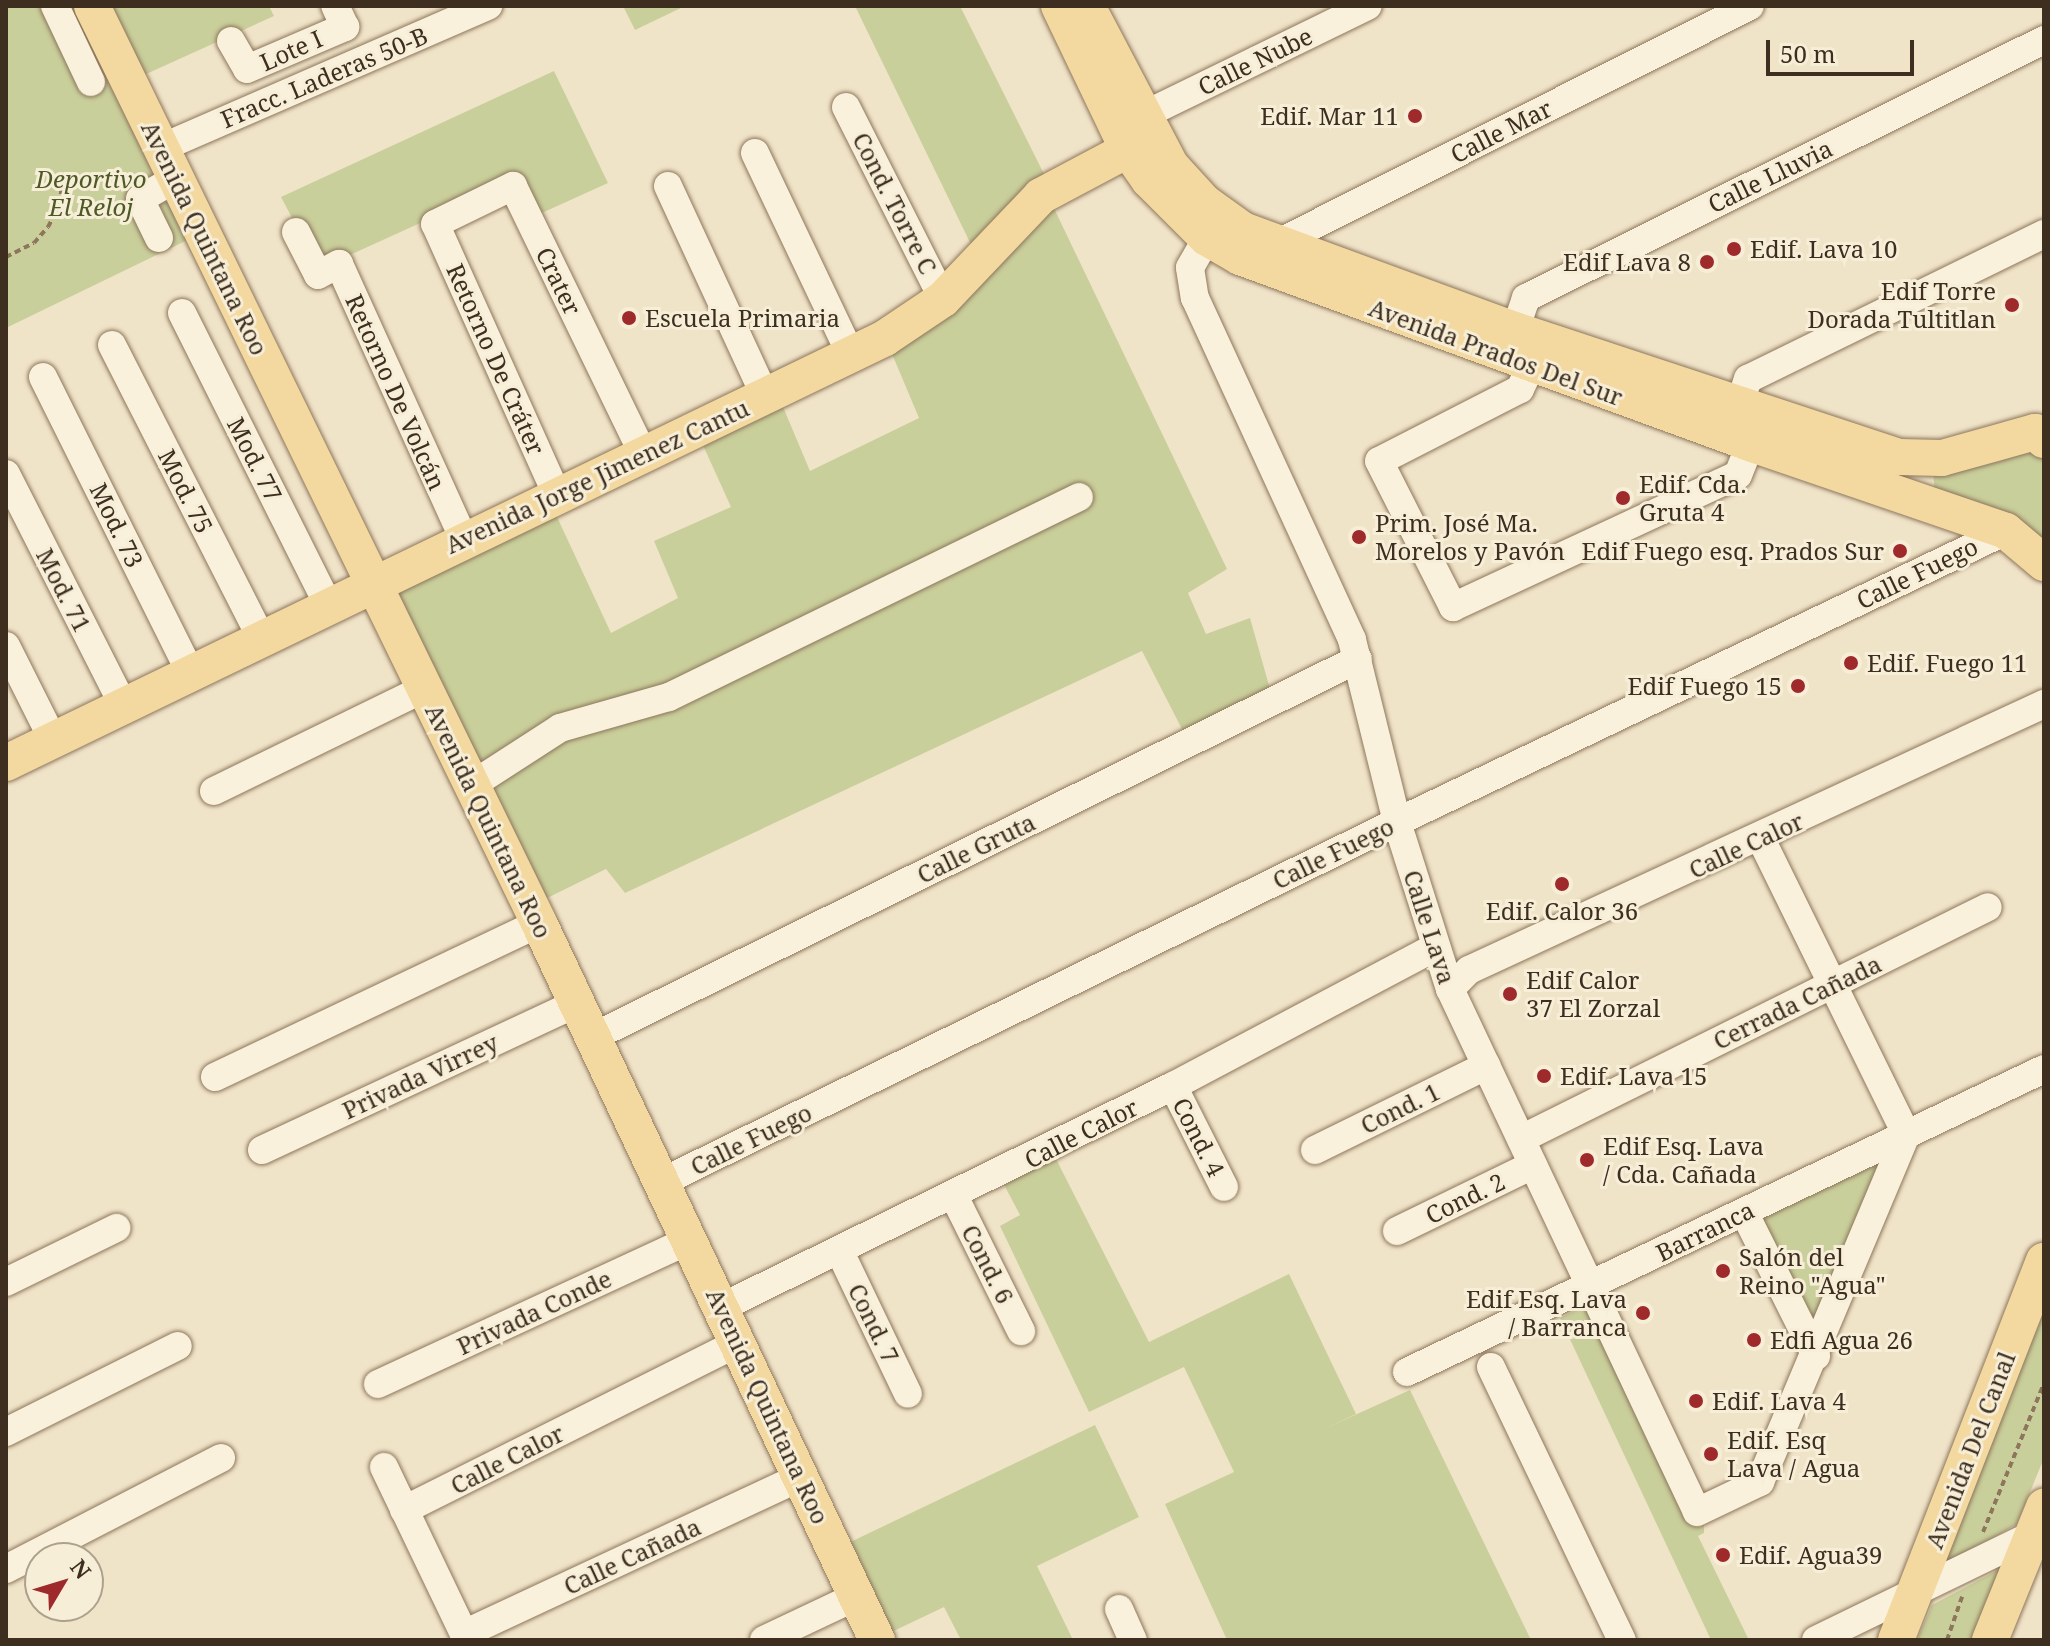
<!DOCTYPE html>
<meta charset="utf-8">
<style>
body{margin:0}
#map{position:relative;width:2050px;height:1646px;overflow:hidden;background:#f0e4c8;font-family:"Noto Serif",serif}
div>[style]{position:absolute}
.green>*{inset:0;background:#c9cf9b}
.path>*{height:4px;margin-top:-2px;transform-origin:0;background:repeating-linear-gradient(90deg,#8d765c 0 6px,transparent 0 10px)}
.roads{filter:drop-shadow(0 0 2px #8d765c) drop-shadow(0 0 2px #8d765c)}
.minor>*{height:28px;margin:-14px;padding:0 14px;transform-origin:14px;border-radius:14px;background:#faf1dc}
.major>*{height:36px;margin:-18px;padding:0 18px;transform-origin:18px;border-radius:18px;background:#f3d9a0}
.dots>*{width:22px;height:22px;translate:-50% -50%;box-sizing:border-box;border:4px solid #f7eed8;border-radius:50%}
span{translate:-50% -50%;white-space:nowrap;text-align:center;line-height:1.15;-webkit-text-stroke:6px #f7eed8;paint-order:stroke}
.street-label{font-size:24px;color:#3d2e20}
.poi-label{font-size:24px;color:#3d2e20}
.right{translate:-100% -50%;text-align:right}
.left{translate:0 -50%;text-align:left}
.park-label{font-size:24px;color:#4d5a26;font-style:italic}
.frame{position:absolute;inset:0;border:8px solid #3d2e20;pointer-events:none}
.north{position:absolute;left:24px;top:1542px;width:80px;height:80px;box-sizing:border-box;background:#f7eed8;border:2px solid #ada18e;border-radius:50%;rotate:52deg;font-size:22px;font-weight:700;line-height:32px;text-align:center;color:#3d2e20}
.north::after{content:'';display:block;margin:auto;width:28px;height:36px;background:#9e2a2b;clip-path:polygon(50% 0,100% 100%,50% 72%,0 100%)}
.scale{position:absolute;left:1766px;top:40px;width:148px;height:36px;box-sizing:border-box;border:4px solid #3d2e20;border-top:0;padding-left:10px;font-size:24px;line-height:28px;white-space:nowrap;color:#3d2e20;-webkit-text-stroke:6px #f7eed8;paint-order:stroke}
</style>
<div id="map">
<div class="green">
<div style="clip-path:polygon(6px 6px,269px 6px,274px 16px,133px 80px,206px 231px,6px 328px)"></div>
<div style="clip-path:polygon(623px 6px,685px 6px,635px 30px)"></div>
<div style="clip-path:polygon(855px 6px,960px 6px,1055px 196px,1050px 200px,1227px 569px,1188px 593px,1206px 634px,1250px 618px,1270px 689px,1185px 735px,1142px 651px,625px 893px,606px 869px,531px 906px,360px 577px,551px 504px,611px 633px,678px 598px,654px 541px,731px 507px,697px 432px,778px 395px,810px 471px,919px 418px,887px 342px,979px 261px)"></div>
<div style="clip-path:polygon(554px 71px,608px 183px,533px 217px,515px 180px,319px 269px,281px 197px)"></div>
<div style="clip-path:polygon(2044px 443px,2044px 558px,1936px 504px,1933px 472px)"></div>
<div style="clip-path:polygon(1906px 1134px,1816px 1356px,1744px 1212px)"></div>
<div style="clip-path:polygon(1053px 1153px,1149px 1342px,1289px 1274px,1356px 1414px,1324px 1429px,1410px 1390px,1531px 1640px,1227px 1640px,1165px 1504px,1234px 1472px,1184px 1367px,1089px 1412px,1000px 1226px,1020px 1215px,1001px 1179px)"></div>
<div style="clip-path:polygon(1597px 1300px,1704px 1518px,1704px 1533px,1698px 1536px,1749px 1640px,1711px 1640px,1560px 1318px)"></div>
<div style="clip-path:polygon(2044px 1308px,2044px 1458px,2017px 1524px,1941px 1568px)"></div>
<div style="clip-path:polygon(1095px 1425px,1139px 1517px,1037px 1566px,1073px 1640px,961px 1640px,944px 1607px,881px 1637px,840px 1547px)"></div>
<div style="clip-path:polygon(2002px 1568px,1973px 1640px,1917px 1640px,1932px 1605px)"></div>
</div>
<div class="path">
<div style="left:6px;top:257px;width:31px;rotate:-27deg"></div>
<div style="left:34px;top:243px;width:21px;rotate:-49deg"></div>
<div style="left:48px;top:227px;width:26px;rotate:-62deg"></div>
<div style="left:60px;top:204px;width:32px;rotate:-85deg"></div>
<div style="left:1983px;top:1532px;width:161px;rotate:-67.7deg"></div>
<div style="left:1947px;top:1640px;width:46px;rotate:-70.8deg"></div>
</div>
<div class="roads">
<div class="minor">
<div style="left:55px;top:6px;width:84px;rotate:64.7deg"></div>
<div style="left:231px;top:41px;width:32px;rotate:60deg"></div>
<div style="left:247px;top:69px;width:107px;rotate:-23.2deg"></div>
<div style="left:345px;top:27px;width:23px;rotate:-115deg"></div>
<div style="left:846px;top:107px;width:215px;rotate:63.2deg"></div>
<div style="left:1142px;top:116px;width:251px;rotate:-26deg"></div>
<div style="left:161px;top:148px;width:357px;rotate:-23.5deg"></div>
<div style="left:755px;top:153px;width:224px;rotate:64.6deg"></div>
<div style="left:668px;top:186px;width:231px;rotate:65.2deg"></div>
<div style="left:296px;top:232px;width:48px;rotate:62.9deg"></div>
<div style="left:318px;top:275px;width:24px;rotate:-28deg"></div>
<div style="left:339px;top:264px;width:303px;rotate:65.6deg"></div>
<div style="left:159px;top:238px;width:43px;rotate:-116deg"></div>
<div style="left:140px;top:199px;width:40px;rotate:-29.7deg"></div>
<div style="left:1207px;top:238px;width:34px;rotate:120deg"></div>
<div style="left:1190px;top:268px;width:30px;rotate:81deg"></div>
<div style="left:1195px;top:298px;width:376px;rotate:65.3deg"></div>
<div style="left:1352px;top:640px;width:187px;rotate:76.1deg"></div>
<div style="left:1397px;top:822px;width:175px;rotate:72.4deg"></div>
<div style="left:1450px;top:989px;width:578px;rotate:64.72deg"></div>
<div style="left:1697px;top:1512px;width:70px;rotate:-25.5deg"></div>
<div style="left:1760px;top:1482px;width:377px;rotate:-67.2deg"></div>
<div style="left:1273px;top:252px;width:9px;rotate:-69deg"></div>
<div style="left:1276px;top:244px;width:530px;rotate:-26.66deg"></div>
<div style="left:182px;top:313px;width:326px;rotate:63.4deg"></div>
<div style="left:1515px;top:330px;width:34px;rotate:-71deg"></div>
<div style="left:1526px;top:298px;width:579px;rotate:-26.48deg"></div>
<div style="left:112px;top:345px;width:328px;rotate:63deg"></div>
<div style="left:1540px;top:347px;width:47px;rotate:115.5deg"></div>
<div style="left:1520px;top:389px;width:158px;rotate:152.9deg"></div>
<div style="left:1379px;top:461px;width:164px;rotate:63.1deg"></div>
<div style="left:1453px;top:607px;width:314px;rotate:-24.9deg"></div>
<div style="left:1738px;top:475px;width:52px;rotate:-68.4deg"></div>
<div style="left:43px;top:377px;width:330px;rotate:63.5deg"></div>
<div style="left:1739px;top:405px;width:28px;rotate:-71deg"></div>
<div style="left:1748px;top:379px;width:330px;rotate:-26.1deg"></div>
<div style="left:6px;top:474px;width:259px;rotate:63.1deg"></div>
<div style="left:557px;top:495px;width:297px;rotate:-114.2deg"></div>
<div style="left:435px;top:224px;width:87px;rotate:-26deg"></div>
<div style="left:513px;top:186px;width:298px;rotate:64.1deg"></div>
<div style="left:6px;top:646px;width:105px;rotate:63.4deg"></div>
<div style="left:472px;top:785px;width:105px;rotate:-32.9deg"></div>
<div style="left:560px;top:728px;width:113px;rotate:-15.9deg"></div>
<div style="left:669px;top:697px;width:456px;rotate:-26deg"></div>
<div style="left:214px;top:791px;width:235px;rotate:-26deg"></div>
<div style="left:1761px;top:839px;width:329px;rotate:63.8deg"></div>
<div style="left:1450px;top:989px;width:27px;rotate:-45deg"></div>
<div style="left:1469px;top:970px;width:634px;rotate:-24.83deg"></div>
<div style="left:593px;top:1037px;width:853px;rotate:-26.29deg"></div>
<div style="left:215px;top:1077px;width:359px;rotate:-25.4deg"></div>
<div style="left:1173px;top:1086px;width:113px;rotate:63.2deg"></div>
<div style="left:1521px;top:1139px;width:521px;rotate:-26.42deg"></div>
<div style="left:262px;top:1150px;width:348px;rotate:-25deg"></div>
<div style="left:1315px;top:1150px;width:191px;rotate:-26.2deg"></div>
<div style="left:662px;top:1182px;width:818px;rotate:-26.1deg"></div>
<div style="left:1397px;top:822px;width:675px;rotate:-25.54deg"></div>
<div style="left:954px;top:1196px;width:151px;rotate:63.6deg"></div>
<div style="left:1744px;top:1212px;width:161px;rotate:63.4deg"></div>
<div style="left:1397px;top:1231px;width:151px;rotate:-25.9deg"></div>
<div style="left:840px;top:1252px;width:157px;rotate:64.4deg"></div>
<div style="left:6px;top:1282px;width:123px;rotate:-26.1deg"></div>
<div style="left:722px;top:1307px;width:502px;rotate:-26.11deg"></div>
<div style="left:1173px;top:1086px;width:295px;rotate:-27.9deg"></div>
<div style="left:1491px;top:1367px;width:303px;rotate:64.4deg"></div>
<div style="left:1407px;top:1372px;width:705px;rotate:-25.44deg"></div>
<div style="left:378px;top:1384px;width:343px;rotate:-24.8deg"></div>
<div style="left:6px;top:1432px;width:192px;rotate:-26.6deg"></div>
<div style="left:384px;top:1467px;width:192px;rotate:64.4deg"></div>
<div style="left:404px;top:1510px;width:373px;rotate:-26.6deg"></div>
<div style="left:6px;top:1569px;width:242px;rotate:-27.3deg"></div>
<div style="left:1119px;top:1609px;width:34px;rotate:66deg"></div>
<div style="left:464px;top:1634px;width:372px;rotate:-25deg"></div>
<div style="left:764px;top:1640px;width:103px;rotate:-25.3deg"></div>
<div style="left:1816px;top:1640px;width:252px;rotate:-25.9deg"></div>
</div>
<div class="major">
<div style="left:92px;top:6px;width:1020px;rotate:64.01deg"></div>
<div style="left:539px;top:923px;width:793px;rotate:64.76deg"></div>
<div style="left:1059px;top:6px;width:160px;rotate:64.4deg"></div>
<div style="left:1128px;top:150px;width:37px;rotate:55deg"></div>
<div style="left:1149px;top:180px;width:82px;rotate:45deg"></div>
<div style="left:1207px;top:238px;width:38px;rotate:30deg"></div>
<div style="left:1240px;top:257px;width:545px;rotate:20.06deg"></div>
<div style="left:1752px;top:444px;width:268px;rotate:18.9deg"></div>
<div style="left:2006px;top:531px;width:50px;rotate:40.1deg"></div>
<div style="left:1087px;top:6px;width:181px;rotate:62.3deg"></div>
<div style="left:1171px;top:166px;width:49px;rotate:47.5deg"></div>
<div style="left:1204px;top:202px;width:48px;rotate:35.7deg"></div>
<div style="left:1243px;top:230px;width:290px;rotate:20.2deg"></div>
<div style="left:1515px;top:330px;width:404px;rotate:18.3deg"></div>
<div style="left:1899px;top:457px;width:43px;rotate:1.3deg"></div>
<div style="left:1942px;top:458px;width:97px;rotate:-15.6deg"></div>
<div style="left:2035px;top:432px;width:12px;rotate:42deg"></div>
<div style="left:6px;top:763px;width:976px;rotate:-25.8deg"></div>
<div style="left:885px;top:338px;width:70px;rotate:-33.9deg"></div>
<div style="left:943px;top:299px;width:142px;rotate:-46.4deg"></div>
<div style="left:1041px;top:196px;width:126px;rotate:-28deg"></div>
<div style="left:1896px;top:1640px;width:407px;rotate:-68.7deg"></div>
<div style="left:1990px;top:1640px;width:144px;rotate:-67.9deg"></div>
</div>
</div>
<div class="dots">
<div style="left:1415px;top:116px;background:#9e2a2b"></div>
<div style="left:1734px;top:249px;background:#9e2a2b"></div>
<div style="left:1707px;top:262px;background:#9e2a2b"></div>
<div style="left:2012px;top:305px;background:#9e2a2b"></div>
<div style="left:629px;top:318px;background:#9e2a2b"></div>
<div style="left:1623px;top:498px;background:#9e2a2b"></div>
<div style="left:1359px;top:537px;background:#9e2a2b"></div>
<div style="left:1900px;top:551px;background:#9e2a2b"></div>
<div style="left:1851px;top:663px;background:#9e2a2b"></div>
<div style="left:1798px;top:686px;background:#9e2a2b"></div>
<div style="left:1562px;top:884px;background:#9e2a2b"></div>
<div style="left:1510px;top:994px;background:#9e2a2b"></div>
<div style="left:1544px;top:1076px;background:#9e2a2b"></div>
<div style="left:1587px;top:1160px;background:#9e2a2b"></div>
<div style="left:1723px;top:1271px;background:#9e2a2b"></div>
<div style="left:1643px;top:1313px;background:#9e2a2b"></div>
<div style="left:1754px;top:1340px;background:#9e2a2b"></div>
<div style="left:1696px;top:1401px;background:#9e2a2b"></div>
<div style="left:1711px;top:1454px;background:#9e2a2b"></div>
<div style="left:1723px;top:1555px;background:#9e2a2b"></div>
</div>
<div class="street-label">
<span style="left:291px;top:50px;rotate:-24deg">Lote I</span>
<span style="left:1255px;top:61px;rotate:-26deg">Calle Nube</span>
<span style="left:324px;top:77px;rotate:-23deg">Fracc. Laderas 50-B</span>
<span style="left:1501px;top:131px;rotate:-27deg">Calle Mar</span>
<span style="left:1770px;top:176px;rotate:-26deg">Calle Lluvia</span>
<span style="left:895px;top:203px;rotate:63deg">Cond. Torre C</span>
<span style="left:205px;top:238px;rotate:64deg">Avenida Quintana Roo</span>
<span style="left:559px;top:281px;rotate:64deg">Crater</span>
<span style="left:1496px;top:352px;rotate:20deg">Avenida Prados Del Sur</span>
<span style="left:496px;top:359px;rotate:66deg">Retorno De Cráter</span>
<span style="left:396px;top:392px;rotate:66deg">Retorno De Volcán</span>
<span style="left:255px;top:459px;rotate:63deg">Mod. 77</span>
<span style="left:597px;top:476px;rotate:-25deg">Avenida Jorge Jimenez Cantu</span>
<span style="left:186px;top:491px;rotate:63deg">Mod. 75</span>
<span style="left:117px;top:525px;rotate:64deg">Mod. 73</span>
<span style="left:1917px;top:573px;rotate:-26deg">Calle Fuego</span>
<span style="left:64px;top:590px;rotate:63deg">Mod. 71</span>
<span style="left:489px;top:821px;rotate:64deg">Avenida Quintana Roo</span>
<span style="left:1746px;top:845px;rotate:-25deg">Calle Calor</span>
<span style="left:976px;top:848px;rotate:-26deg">Calle Gruta</span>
<span style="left:1333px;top:853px;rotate:-26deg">Calle Fuego</span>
<span style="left:1430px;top:927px;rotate:72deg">Calle Lava</span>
<span style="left:1797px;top:1002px;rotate:-26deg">Cerrada Cañada</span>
<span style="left:420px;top:1076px;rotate:-25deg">Privada Virrey</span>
<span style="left:1400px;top:1108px;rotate:-26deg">Cond. 1</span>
<span style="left:1081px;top:1133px;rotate:-27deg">Calle Calor</span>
<span style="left:1199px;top:1137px;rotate:63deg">Cond. 4</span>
<span style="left:751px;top:1139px;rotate:-26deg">Calle Fuego</span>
<span style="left:1465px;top:1198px;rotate:-26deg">Cond. 2</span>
<span style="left:1705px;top:1231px;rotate:-26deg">Barranca</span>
<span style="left:988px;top:1264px;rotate:63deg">Cond. 6</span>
<span style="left:534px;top:1312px;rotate:-25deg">Privada Conde</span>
<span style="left:874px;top:1323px;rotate:64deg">Cond. 7</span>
<span style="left:768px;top:1406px;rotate:65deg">Avenida Quintana Roo</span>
<span style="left:1970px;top:1450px;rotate:-69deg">Avenida Del Canal</span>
<span style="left:507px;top:1459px;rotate:-27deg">Calle Calor</span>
<span style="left:632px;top:1556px;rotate:-25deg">Calle Cañada</span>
</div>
<div class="poi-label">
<span class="right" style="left:1399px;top:116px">Edif. Mar 11</span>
<span class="left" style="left:1750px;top:249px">Edif. Lava 10</span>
<span class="right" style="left:1691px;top:262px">Edif Lava 8</span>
<span class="right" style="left:1996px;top:305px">Edif Torre<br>Dorada Tultitlan</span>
<span class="left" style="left:645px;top:318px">Escuela Primaria</span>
<span class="left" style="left:1639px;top:498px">Edif. Cda.<br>Gruta 4</span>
<span class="left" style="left:1375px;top:537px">Prim. José Ma.<br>Morelos y Pavón</span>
<span class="right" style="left:1884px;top:551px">Edif Fuego esq. Prados Sur</span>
<span class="left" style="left:1867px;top:663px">Edif. Fuego 11</span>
<span class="right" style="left:1782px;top:686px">Edif Fuego 15</span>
<span style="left:1562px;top:911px">Edif. Calor 36</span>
<span class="left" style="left:1526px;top:994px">Edif Calor<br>37 El Zorzal</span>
<span class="left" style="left:1560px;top:1076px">Edif. Lava 15</span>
<span class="left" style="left:1603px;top:1160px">Edif Esq. Lava<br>/ Cda. Cañada</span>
<span class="left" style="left:1739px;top:1271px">Salón del<br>Reino "Agua"</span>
<span class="right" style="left:1627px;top:1313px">Edif Esq. Lava<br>/ Barranca</span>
<span class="left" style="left:1770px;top:1340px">Edfi Agua 26</span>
<span class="left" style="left:1712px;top:1401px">Edif. Lava 4</span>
<span class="left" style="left:1727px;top:1454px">Edif. Esq<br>Lava / Agua</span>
<span class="left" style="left:1739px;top:1555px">Edif. Agua39</span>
</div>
<div class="park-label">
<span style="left:91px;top:193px">Deportivo<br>El Reloj</span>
</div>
<div class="frame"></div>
<div class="north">N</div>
<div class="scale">50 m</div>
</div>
